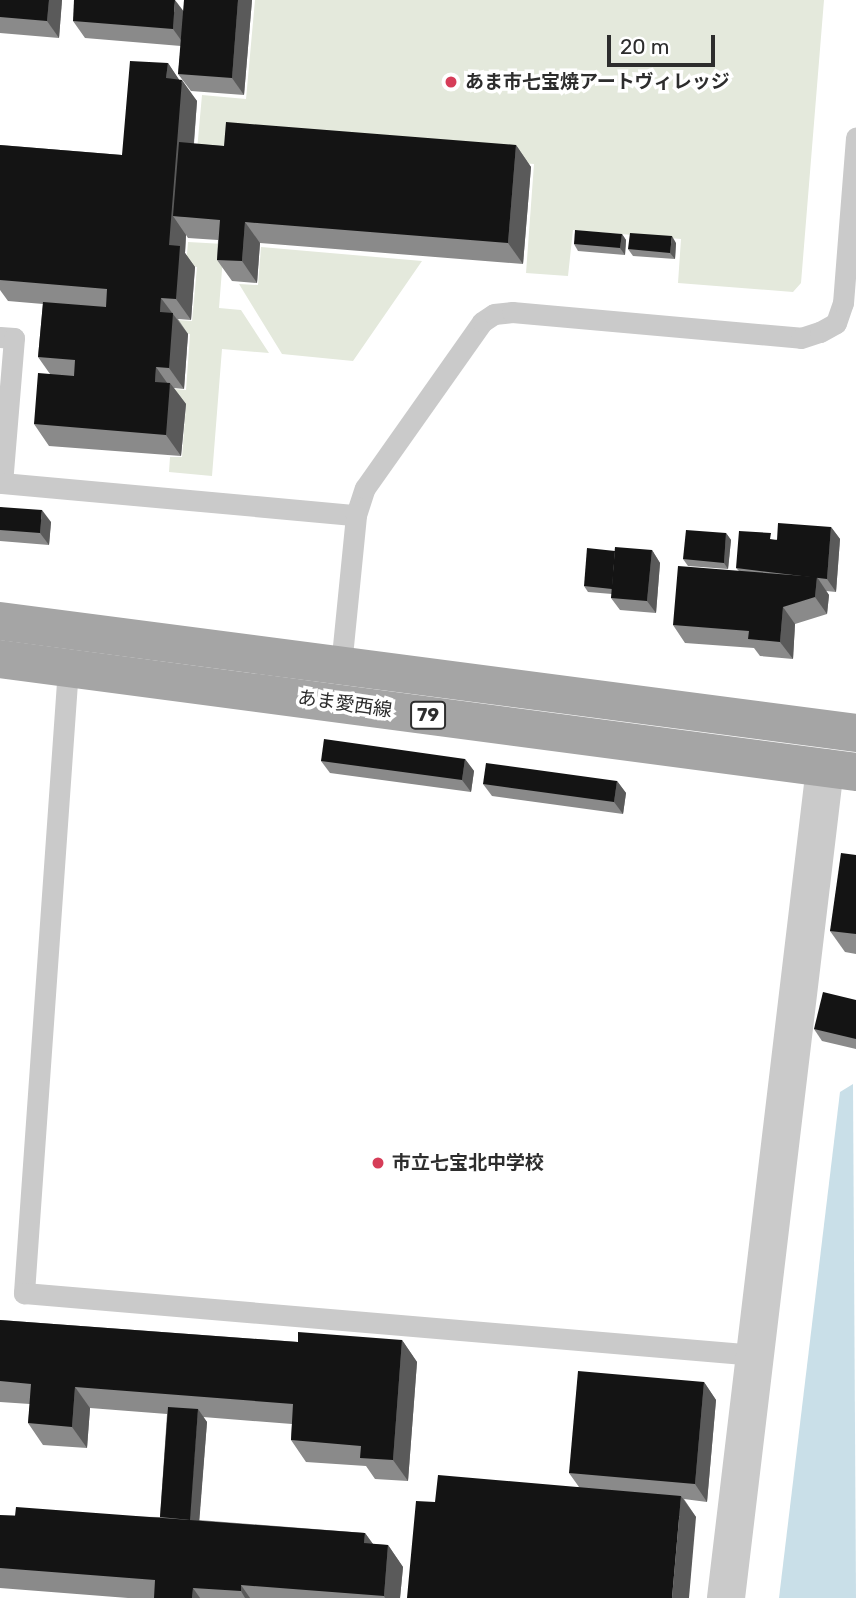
<!DOCTYPE html>
<meta charset="utf-8">
<style>
body{margin:0}
#map{position:relative;width:856px;height:1598px;overflow:hidden;background:#fff;font-family:Rubik,"Noto Sans JP",sans-serif}
div>[style]{position:absolute}
.green>*{inset:0;background:#e4e9dc}
.water>*{inset:0;background:#c9dfe8}
.service>*{height:21px;margin:-10.5px;padding:0 10.5px;transform-origin:10.5px;border-radius:10.5px;background:#cacaca}
.minor>*{height:38px;margin:-19px;padding:0 19px;transform-origin:19px;border-radius:19px;background:#cacaca}
.primary>*{height:38px;margin:-19px;padding:0 19px;transform-origin:19px;border-radius:19px;background:#a5a5a5}
.wall>*{inset:0;background:#8a8a8a}
.shaded-wall>*{inset:0;background:#5a5a5a}
.building>*{inset:0;background:#141414}
.dots>*{width:19px;height:19px;translate:-50% -50%;box-sizing:border-box;border:4px solid #fff;border-radius:50%}
span{translate:-50% -50%;white-space:nowrap;text-align:center;line-height:1.15;-webkit-text-stroke:7px #fff;paint-order:stroke}
.shield-label span{padding:2px 5px;background:#fff;border:2px solid;border-radius:5px;-webkit-text-stroke-width:0}
.shield-label{font-size:18px;color:#2d2d2d;font-weight:700}
.poi-label{font-size:19px;color:#2d2d2d;font-weight:700}
.left{translate:0 -50%;text-align:left}
.street-label{font-size:19px;color:#2d2d2d}
.scale{position:absolute;left:607px;top:35px;width:108px;height:32px;box-sizing:border-box;border:4px solid #2d2d2d;border-top:0;padding-left:9px;font-size:21px;line-height:24px;white-space:nowrap;color:#2d2d2d;-webkit-text-stroke:5px #fff;paint-order:stroke}
</style>
<div id="map">
<div class="green">
<div style="clip-path:polygon(255px 0,824px 0,801px 283px,793px 292px,678px 283px,681px 239px,573px 230px,568px 276px,526px 273px,534px 164px,240px 141px,196px 161px,202px 95px,246px 99px)"></div>
<div style="clip-path:polygon(188px 242px,224px 244px,219px 308px,241px 310px,269px 353px,222px 349px,212px 476px,169px 472px,170px 457px,182px 457px,186px 404px,171px 403px,173px 389px,186px 390px,190px 334px,176px 332px,177px 320px,192px 321px,197px 267px,186px 265px)"></div>
<div style="clip-path:polygon(261px 247px,422px 261px,353px 361px,282px 354px,239px 284px,258px 285px)"></div>
</div>
<div class="water">
<div style="clip-path:polygon(853px 1084px,856px 1598px,779px 1598px,840px 1092px)"></div>
</div>
<div class="service">
<div style="left:0;top:337px;width:14px;rotate:4deg"></div>
<div style="left:14px;top:338px;width:145px;rotate:94.7deg"></div>
<div style="left:2px;top:483px;width:355px;rotate:5.2deg"></div>
<div style="left:341px;top:666px;width:152px;rotate:-84.3deg"></div>
<div style="left:356px;top:515px;width:28px;rotate:-72deg"></div>
<div style="left:365px;top:488px;width:203px;rotate:-54.8deg"></div>
<div style="left:482px;top:322px;width:14px;rotate:-34deg"></div>
<div style="left:494px;top:314px;width:18px;rotate:-6deg"></div>
<div style="left:512px;top:312px;width:290px;rotate:5.1deg"></div>
<div style="left:801px;top:338px;width:20px;rotate:-18deg"></div>
<div style="left:820px;top:332px;width:18px;rotate:-29deg"></div>
<div style="left:836px;top:323px;width:21px;rotate:-71deg"></div>
<div style="left:843px;top:303px;width:166px;rotate:-85.5deg"></div>
<div style="left:68px;top:668px;width:627px;rotate:94.03deg"></div>
<div style="left:24px;top:1293px;width:734px;rotate:4.85deg"></div>
</div>
<div class="minor">
<div style="left:726px;top:1598px;width:836px;rotate:-83.2deg"></div>
</div>
<div class="primary">
<div style="left:0;top:621px;width:863px;rotate:7.45deg"></div>
<div style="left:0;top:659px;width:863px;rotate:7.52deg"></div>
</div>
<div class="wall">
<div style="clip-path:polygon(0 0,62px 0,59px 38px,0 33px)"></div>
<div style="clip-path:polygon(184px 0,252px 0,244px 95px,191px 91px,178px 74px,181px 46px,85px 38px,73px 21px,184px 11px)"></div>
<div style="clip-path:polygon(168px 63px,179px 80px,197px 101px,194px 144px,224px 146px,516px 145px,531px 167px,523px 264px,260px 243px,257px 283px,232px 281px,217px 260px,218px 240px,188px 238px,186px 235px,185px 253px,195px 267px,191px 320px,178px 319px,188px 334px,184px 389px,174px 388px,186px 404px,181px 456px,49px 446px,34px 424px,50px 374px,38px 357px,43px 304px,8px 301px,0 290px,0 145px,122px 155px)"></div>
<div style="clip-path:polygon(622px 234px,626px 240px,625px 255px,578px 251px,574px 244px)"></div>
<div style="clip-path:polygon(676px 243px,675px 259px,633px 256px,628px 249px)"></div>
<div style="clip-path:polygon(0 507px,51px 522px,49px 545px,0 541px)"></div>
<div style="clip-path:polygon(831px 527px,840px 539px,836px 592px,826px 591px,829px 595px,827px 614px,795px 624px,793px 659px,760px 656px,754px 648px,685px 643px,673px 625px,739px 571px,736px 568px,775px 540px)"></div>
<div style="clip-path:polygon(726px 533px,731px 540px,728px 569px,688px 566px,683px 559px)"></div>
<div style="clip-path:polygon(652px 550px,660px 563px,656px 613px,620px 610px,611px 598px,612px 594px,588px 592px,584px 586px)"></div>
<div style="clip-path:polygon(465px 759px,474px 771px,471px 792px,330px 773px,321px 761px)"></div>
<div style="clip-path:polygon(617px 781px,626px 793px,623px 814px,492px 796px,483px 784px)"></div>
<div style="clip-path:polygon(856px 855px,856px 954px,845px 952px,830px 931px)"></div>
<div style="clip-path:polygon(856px 1000px,856px 1049px,822px 1041px,814px 1029px)"></div>
<div style="clip-path:polygon(0 1320px,298px 1342px,402px 1340px,417px 1362px,408px 1481px,375px 1479px,366px 1466px,306px 1462px,291px 1440px,292px 1424px,203px 1417px,207px 1422px,199px 1520px,365px 1533px,373px 1544px,388px 1545px,403px 1567px,400px 1598px,128px 1598px,0 1588px,0 1515px,160px 1517px,167px 1414px,90px 1408px,87px 1448px,43px 1445px,28px 1423px,30px 1404px,0 1402px)"></div>
<div style="clip-path:polygon(704px 1382px,716px 1400px,707px 1502px,684px 1499px,696px 1517px,435px 1502px,579px 1487px,569px 1473px)"></div>
</div>
<div class="shaded-wall">
<div style="clip-path:polygon(49px 0,62px 0,59px 38px,47px 21px)"></div>
<div style="clip-path:polygon(175px 0,188px 17px,186px 47px,173px 29px)"></div>
<div style="clip-path:polygon(238px 0,252px 0,244px 95px,232px 78px)"></div>
<div style="clip-path:polygon(168px 63px,182px 84px,182px 80px,197px 101px,188px 217px,173px 216px,186px 235px,185px 253px,195px 267px,191px 320px,176px 299px,169px 245px,166px 78px)"></div>
<div style="clip-path:polygon(516px 145px,531px 167px,523px 264px,508px 243px)"></div>
<div style="clip-path:polygon(245px 222px,260px 243px,257px 283px,242px 261px)"></div>
<div style="clip-path:polygon(622px 234px,626px 240px,625px 255px,620px 248px)"></div>
<div style="clip-path:polygon(672px 236px,676px 243px,675px 259px,670px 253px)"></div>
<div style="clip-path:polygon(161px 298px,188px 334px,184px 389px,169px 368px,160px 312px)"></div>
<div style="clip-path:polygon(156px 367px,170px 387px,170px 383px,186px 404px,181px 456px,166px 435px,155px 382px)"></div>
<div style="clip-path:polygon(42px 510px,51px 522px,49px 545px,40px 533px)"></div>
<div style="clip-path:polygon(831px 527px,840px 539px,836px 592px,827px 579px)"></div>
<div style="clip-path:polygon(726px 533px,731px 540px,728px 569px,724px 563px)"></div>
<div style="clip-path:polygon(652px 550px,660px 563px,656px 613px,647px 601px)"></div>
<div style="clip-path:polygon(817px 577px,829px 595px,827px 614px,815px 597px)"></div>
<div style="clip-path:polygon(783px 607px,795px 624px,793px 659px,780px 642px)"></div>
<div style="clip-path:polygon(465px 759px,474px 771px,471px 792px,462px 780px)"></div>
<div style="clip-path:polygon(617px 781px,626px 793px,623px 814px,614px 802px)"></div>
<div style="clip-path:polygon(402px 1340px,417px 1362px,408px 1481px,393px 1460px)"></div>
<div style="clip-path:polygon(704px 1382px,716px 1400px,707px 1502px,695px 1484px)"></div>
<div style="clip-path:polygon(75px 1387px,90px 1408px,87px 1448px,72px 1427px)"></div>
<div style="clip-path:polygon(198px 1409px,207px 1422px,198px 1538px,189px 1526px)"></div>
<div style="clip-path:polygon(681px 1496px,696px 1517px,689px 1598px,672px 1598px)"></div>
<div style="clip-path:polygon(365px 1533px,380px 1554px,364px 1543px)"></div>
<div style="clip-path:polygon(388px 1545px,403px 1567px,400px 1598px,385px 1598px,384px 1596px)"></div>
<div style="clip-path:polygon(241px 1585px,250px 1598px,245px 1598px,241px 1591px)"></div>
<div style="clip-path:polygon(193px 1588px,200px 1598px,192px 1598px)"></div>
</div>
<div class="building">
<div style="clip-path:polygon(0 0,49px 0,47px 21px,0 17px)"></div>
<div style="clip-path:polygon(74px 0,175px 0,173px 29px,73px 21px)"></div>
<div style="clip-path:polygon(184px 0,238px 0,232px 78px,178px 74px)"></div>
<div style="clip-path:polygon(130px 61px,168px 63px,166px 78px,182px 80px,169px 245px,180px 246px,176px 299px,161px 298px,160px 312px,173px 313px,169px 368px,156px 367px,155px 382px,170px 383px,166px 435px,34px 424px,38px 373px,74px 376px,75px 360px,38px 357px,43px 302px,106px 307px,107px 289px,0 280px,0 145px,122px 155px)"></div>
<div style="clip-path:polygon(226px 122px,516px 145px,508px 243px,245px 222px,242px 261px,217px 260px,220px 220px,173px 216px,179px 142px,224px 146px)"></div>
<div style="clip-path:polygon(575px 230px,622px 234px,620px 248px,574px 244px)"></div>
<div style="clip-path:polygon(630px 233px,672px 236px,670px 253px,628px 249px)"></div>
<div style="clip-path:polygon(0 507px,42px 510px,40px 533px,0 530px)"></div>
<div style="clip-path:polygon(778px 523px,831px 527px,827px 579px,736px 568px,739px 531px,771px 533px,770px 539px,777px 540px)"></div>
<div style="clip-path:polygon(686px 530px,726px 533px,724px 563px,683px 559px)"></div>
<div style="clip-path:polygon(615px 547px,652px 550px,647px 601px,611px 598px)"></div>
<div style="clip-path:polygon(587px 548px,615px 551px,612px 589px,584px 586px)"></div>
<div style="clip-path:polygon(678px 566px,817px 577px,815px 597px,783px 607px,780px 642px,748px 639px,749px 631px,673px 625px)"></div>
<div style="clip-path:polygon(324px 739px,465px 759px,462px 780px,321px 761px)"></div>
<div style="clip-path:polygon(486px 763px,617px 781px,614px 802px,483px 784px)"></div>
<div style="clip-path:polygon(841px 853px,856px 855px,856px 934px,830px 931px)"></div>
<div style="clip-path:polygon(823px 992px,856px 1000px,856px 1039px,814px 1029px)"></div>
<div style="clip-path:polygon(0 1320px,298px 1342px,298px 1332px,402px 1340px,393px 1460px,360px 1458px,361px 1446px,291px 1440px,293px 1404px,75px 1387px,72px 1427px,28px 1423px,31px 1384px,0 1381px)"></div>
<div style="clip-path:polygon(578px 1371px,704px 1382px,695px 1484px,569px 1473px)"></div>
<div style="clip-path:polygon(168px 1407px,198px 1409px,190px 1520px,160px 1517px)"></div>
<div style="clip-path:polygon(438px 1475px,681px 1496px,672px 1598px,407px 1598px,416px 1501px,435px 1502px)"></div>
<div style="clip-path:polygon(16px 1507px,365px 1533px,364px 1543px,388px 1545px,384px 1596px,241px 1585px,241px 1591px,193px 1588px,192px 1598px,154px 1598px,155px 1580px,0 1568px,0 1515px,15px 1516px)"></div>
</div>
<div class="dots">
<div style="left:451px;top:82px;background:#d63d58"></div>
<div style="left:378px;top:1163px;background:#d63d58"></div>
</div>
<div class="shield-label">
<span style="left:428px;top:715px">79</span>
</div>
<div class="poi-label">
<span class="left" style="left:465px;top:82px">あま市七宝焼アートヴィレッジ</span>
<span class="left" style="left:392px;top:1163px">市立七宝北中学校</span>
</div>
<div class="street-label">
<span style="left:345px;top:704px;rotate:8deg">あま愛西線</span>
</div>
<div class="scale">20 m</div>
</div>
